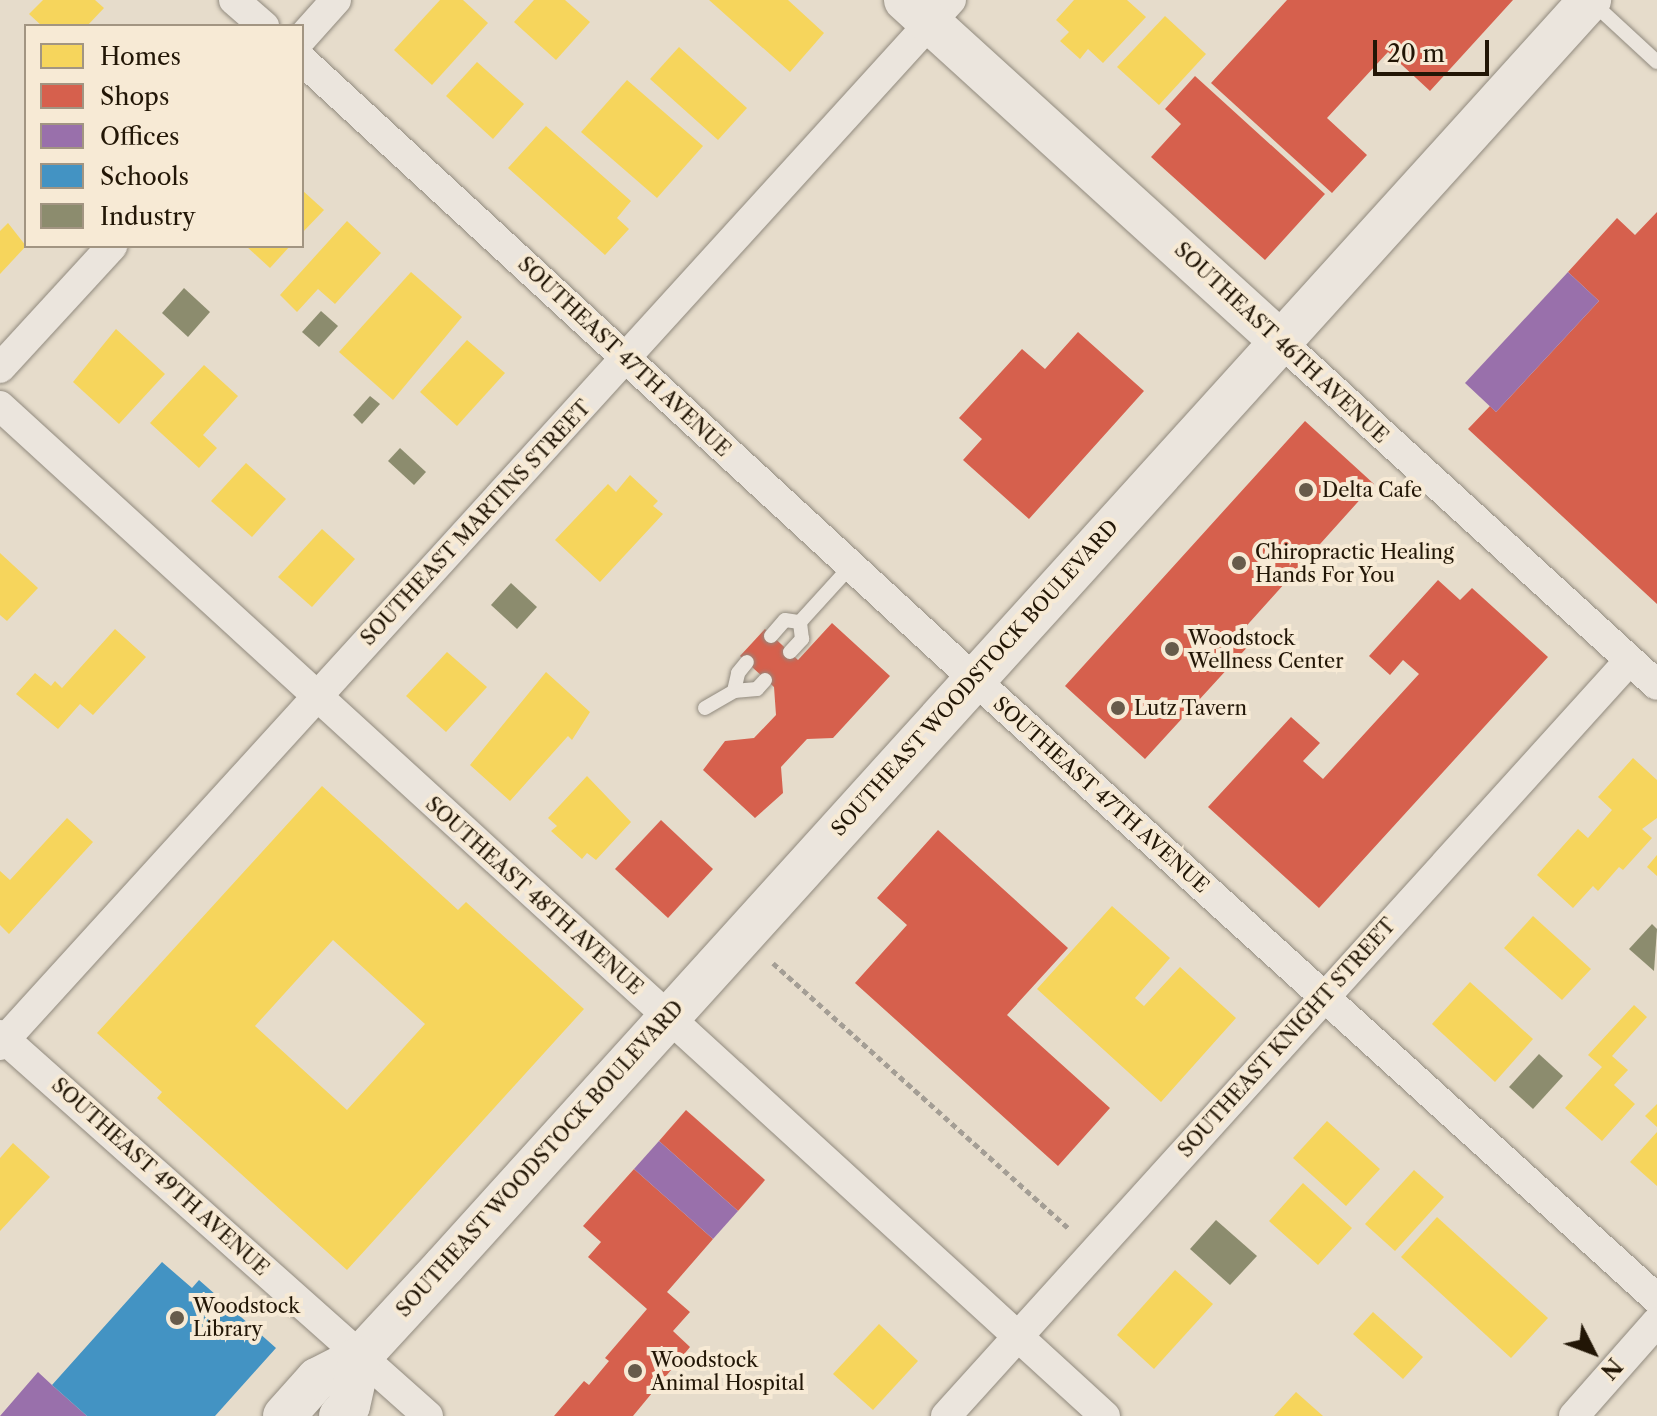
<!DOCTYPE html>
<style>
body{margin:0}
#map{position:relative;width:1657px;height:1416px;overflow:hidden;background:#e6dccb;font-family:"Libre Caslon Text",serif}
div>[style]{position:absolute}
.homes>*{inset:0;background:#f6d55c}
.shops>*{inset:0;background:#d6604d}
.offices>*{inset:0;background:#9970ab}
.schools>*{inset:0;background:#4393c3}
.industry>*{inset:0;background:#8c8c6e}
.path>*{height:5px;margin-top:-2.5px;transform-origin:0;background:repeating-linear-gradient(90deg,#a49e95 0 6px,transparent 0 10px)}
.roads{filter:drop-shadow(0 0 2px #918a7e) drop-shadow(0 0 2px #918a7e)}
.lane>*{height:14px;margin:-7px;padding:0 7px;transform-origin:7px;border-radius:7px;background:#ebe5dd}
.street>*{height:30px;margin:-15px;padding:0 15px;transform-origin:15px;border-radius:15px;background:#ebe5dd}
.secondary>*{height:42px;margin:-21px;padding:0 21px;transform-origin:21px;border-radius:21px;background:#ebe5dd}
.dots>*{width:22px;height:22px;translate:-50% -50%;box-sizing:border-box;border:4px solid #f7ead5;border-radius:50%}
span{translate:-50% -50%;white-space:nowrap;text-align:center;line-height:1.15;-webkit-text-stroke:8px #f7ead5;paint-order:stroke}
.street-label{font-size:20px;color:#221606}
.poi-label{font-size:20px;color:#221606}
.left{translate:0 -50%;text-align:left}
.legend{position:absolute;left:24px;top:24px;width:280px;height:224px;box-sizing:border-box;background:#f7ead5;border:2px solid #a29582;margin:0;padding:10px 14px;list-style:none;font-size:24px;color:#221606}
.legend li{display:flex;align-items:center;gap:16px;height:40px}
.legend b{width:40px;border:2px solid #a29582}
.north{position:absolute;left:1553px;top:1312px;width:80px;height:80px;-webkit-text-stroke:6px #f7ead5;paint-order:stroke;rotate:132deg;font-size:22px;font-weight:700;line-height:32px;text-align:center;color:#221606}
.north::after{content:'';display:block;margin:auto;width:28px;height:36px;background:#221606;clip-path:polygon(50% 0,100% 100%,50% 72%,0 100%)}
.scale{position:absolute;left:1373px;top:40px;width:116px;height:36px;box-sizing:border-box;border:4px solid #221606;border-top:0;padding-left:10px;font-size:24px;line-height:28px;white-space:nowrap;color:#221606;-webkit-text-stroke:6px #f7ead5;paint-order:stroke}
</style>
<div id="map">
<div class="homes">
<div style="clip-path:polygon(43px 0,95px 0,104px 8px,87px 26px,42px 26px,29px 14px)"></div>
<div style="clip-path:polygon(440px 0,463px 0,488px 23px,432px 85px,394px 50px)"></div>
<div style="clip-path:polygon(534px 0,565px 0,590px 22px,556px 60px,514px 22px)"></div>
<div style="clip-path:polygon(709px 0,788px 0,824px 33px,790px 72px)"></div>
<div style="clip-path:polygon(1074px 0,1127px 0,1146px 17px,1103px 63px,1088px 49px,1080px 59px,1060px 41px,1069px 32px,1056px 20px)"></div>
<div style="clip-path:polygon(1165px 16px,1206px 54px,1159px 105px,1117px 67px)"></div>
<div style="clip-path:polygon(679px 47px,747px 108px,718px 140px,650px 79px)"></div>
<div style="clip-path:polygon(477px 62px,524px 104px,493px 139px,446px 96px)"></div>
<div style="clip-path:polygon(627px 80px,703px 146px,657px 198px,581px 132px)"></div>
<div style="clip-path:polygon(546px 126px,631px 201px,617px 218px,629px 229px,605px 255px,508px 168px)"></div>
<div style="clip-path:polygon(302px 190px,324px 210px,302px 233px)"></div>
<div style="clip-path:polygon(347px 221px,381px 253px,335px 304px,318px 289px,297px 312px,280px 295px)"></div>
<div style="clip-path:polygon(8px 223px,26px 246px,0 274px,0 231px)"></div>
<div style="clip-path:polygon(246px 246px,290px 246px,270px 268px)"></div>
<div style="clip-path:polygon(411px 272px,462px 317px,393px 400px,339px 352px)"></div>
<div style="clip-path:polygon(116px 329px,165px 374px,119px 424px,73px 382px)"></div>
<div style="clip-path:polygon(467px 340px,505px 373px,457px 426px,420px 392px)"></div>
<div style="clip-path:polygon(204px 365px,238px 396px,203px 435px,217px 448px,199px 468px,150px 423px)"></div>
<div style="clip-path:polygon(246px 463px,286px 499px,252px 537px,211px 501px)"></div>
<div style="clip-path:polygon(630px 475px,658px 501px,653px 506px,663px 514px,600px 582px,555px 540px,608px 484px,616px 492px)"></div>
<div style="clip-path:polygon(322px 529px,355px 559px,312px 607px,278px 577px)"></div>
<div style="clip-path:polygon(0 553px,38px 588px,7px 621px,0 615px)"></div>
<div style="clip-path:polygon(115px 629px,146px 657px,93px 715px,80px 704px,58px 729px,16px 694px,35px 673px,51px 686px,55px 681px,62px 688px)"></div>
<div style="clip-path:polygon(447px 652px,487px 687px,446px 732px,406px 696px)"></div>
<div style="clip-path:polygon(546px 672px,590px 712px,572px 740px,568px 736px,510px 801px,470px 765px)"></div>
<div style="clip-path:polygon(1633px 758px,1657px 780px,1657px 818px,1642px 829px,1652px 838px,1623px 870px,1619px 867px,1598px 891px,1593px 886px,1573px 908px,1537px 875px,1578px 829px,1588px 838px,1612px 810px,1598px 797px)"></div>
<div style="clip-path:polygon(587px 776px,631px 822px,596px 860px,587px 853px,582px 859px,551px 831px,557px 826px,548px 818px)"></div>
<div style="clip-path:polygon(evenodd,322px 786px,458px 910px,466px 902px,584px 1009px,347px 1270px,157px 1098px,162px 1092px,97px 1033px,322px 786px,333px 940px,425px 1024px,347px 1110px,255px 1026px,333px 940px)"></div>
<div style="clip-path:polygon(67px 818px,93px 842px,9px 934px,0 925px,0 871px,10px 880px)"></div>
<div style="clip-path:polygon(1657px 855px,1657px 876px,1647px 867px)"></div>
<div style="clip-path:polygon(1112px 906px,1170px 958px,1135px 998px,1144px 1006px,1180px 967px,1236px 1018px,1161px 1102px,1037px 989px)"></div>
<div style="clip-path:polygon(1533px 916px,1591px 969px,1562px 1000px,1504px 948px)"></div>
<div style="clip-path:polygon(1470px 982px,1533px 1039px,1495px 1082px,1432px 1024px)"></div>
<div style="clip-path:polygon(1634px 1005px,1647px 1017px,1612px 1056px,1628px 1070px,1614px 1085px,1635px 1104px,1602px 1141px,1565px 1108px,1602px 1067px,1588px 1055px)"></div>
<div style="clip-path:polygon(1657px 1104px,1657px 1127px,1645px 1116px)"></div>
<div style="clip-path:polygon(1327px 1121px,1380px 1169px,1346px 1206px,1293px 1158px)"></div>
<div style="clip-path:polygon(1657px 1132px,1657px 1186px,1630px 1162px)"></div>
<div style="clip-path:polygon(13px 1143px,50px 1177px,0 1231px,0 1158px)"></div>
<div style="clip-path:polygon(1414px 1170px,1444px 1197px,1395px 1251px,1365px 1224px)"></div>
<div style="clip-path:polygon(1303px 1183px,1352px 1228px,1318px 1265px,1269px 1221px)"></div>
<div style="clip-path:polygon(1437px 1217px,1548px 1318px,1511px 1358px,1401px 1257px)"></div>
<div style="clip-path:polygon(1175px 1270px,1213px 1304px,1154px 1369px,1117px 1335px)"></div>
<div style="clip-path:polygon(1373px 1312px,1423px 1357px,1403px 1379px,1353px 1334px)"></div>
<div style="clip-path:polygon(879px 1324px,918px 1361px,873px 1410px,833px 1374px)"></div>
<div style="clip-path:polygon(1296px 1392px,1323px 1416px,1274px 1416px)"></div>
</div>
<div class="shops">
<div style="clip-path:polygon(1287px 0,1513px 0,1430px 91px,1388px 52px,1327px 118px,1367px 155px,1332px 193px,1211px 83px)"></div>
<div style="clip-path:polygon(1195px 76px,1325px 194px,1265px 260px,1151px 157px,1181px 124px,1165px 109px)"></div>
<div style="clip-path:polygon(1657px 212px,1657px 604px,1468px 429px,1490px 406px,1496px 412px,1599px 301px,1568px 272px,1617px 218px,1635px 235px)"></div>
<div style="clip-path:polygon(1078px 332px,1144px 391px,1029px 519px,963px 460px,982px 439px,959px 418px,1022px 349px,1045px 369px)"></div>
<div style="clip-path:polygon(1305px 421px,1374px 484px,1241px 632px,1252px 642px,1145px 759px,1065px 686px)"></div>
<div style="clip-path:polygon(1438px 580px,1460px 600px,1472px 588px,1548px 657px,1319px 908px,1208px 807px,1291px 717px,1320px 743px,1303px 761px,1323px 779px,1419px 674px,1403px 660px,1390px 675px,1369px 656px)"></div>
<div style="clip-path:polygon(832px 623px,890px 676px,833px 738px,807px 739px,781px 767px,783px 793px,755px 818px,703px 770px,725px 741px,754px 738px,776px 715px,774px 687px,740px 656px,765px 629px,798px 660px)"></div>
<div style="clip-path:polygon(661px 820px,713px 869px,668px 918px,615px 869px)"></div>
<div style="clip-path:polygon(938px 830px,1068px 948px,1007px 1015px,1110px 1108px,1058px 1166px,855px 983px,907px 925px,877px 898px)"></div>
<div style="clip-path:polygon(686px 1110px,765px 1180px,738px 1211px,659px 1141px)"></div>
<div style="clip-path:polygon(634px 1169px,713px 1239px,667px 1292px,690px 1312px,673px 1331px,690px 1347px,633px 1416px,554px 1416px,584px 1381px,589px 1385px,609px 1361px,605px 1358px,647px 1309px,588px 1257px,601px 1242px,583px 1226px)"></div>
</div>
<div class="offices">
<div style="clip-path:polygon(1568px 272px,1599px 301px,1496px 412px,1465px 383px)"></div>
<div style="clip-path:polygon(659px 1141px,738px 1211px,713px 1239px,634px 1169px)"></div>
<div style="clip-path:polygon(38px 1372px,52px 1385px,87px 1416px,0 1416px)"></div>
</div>
<div class="schools">
<div style="clip-path:polygon(162px 1262px,192px 1288px,199px 1280px,276px 1348px,215px 1416px,87px 1416px,52px 1385px)"></div>
</div>
<div class="industry">
<div style="clip-path:polygon(184px 288px,210px 312px,188px 337px,162px 313px)"></div>
<div style="clip-path:polygon(321px 311px,338px 326px,319px 347px,302px 332px)"></div>
<div style="clip-path:polygon(370px 396px,380px 404px,362px 424px,353px 415px)"></div>
<div style="clip-path:polygon(400px 448px,426px 472px,414px 485px,388px 461px)"></div>
<div style="clip-path:polygon(511px 583px,537px 607px,517px 629px,491px 605px)"></div>
<div style="clip-path:polygon(1652px 924px,1657px 929px,1654px 971px,1629px 949px)"></div>
<div style="clip-path:polygon(1539px 1054px,1563px 1076px,1533px 1109px,1509px 1087px)"></div>
<div style="clip-path:polygon(1216px 1220px,1257px 1256px,1230px 1285px,1190px 1249px)"></div>
</div>
<div class="path">
<div style="left:773px;top:963px;width:398px;rotate:41.9deg"></div>
</div>
<div class="roads">
<div class="lane">
<div style="left:1593px;top:3px;width:87px;rotate:42.7deg"></div>
<div style="left:771px;top:636px;width:21px;rotate:-49deg"></div>
<div style="left:785px;top:620px;width:15px;rotate:8deg"></div>
<div style="left:790px;top:652px;width:18px;rotate:-47deg"></div>
<div style="left:802px;top:639px;width:17px;rotate:-97deg"></div>
<div style="left:800px;top:622px;width:76px;rotate:-47.7deg"></div>
<div style="left:734px;top:691px;width:18px;rotate:-77deg"></div>
<div style="left:738px;top:673px;width:14px;rotate:-51deg"></div>
<div style="left:705px;top:708px;width:34px;rotate:-30deg"></div>
<div style="left:734px;top:691px;width:23px;rotate:-5deg"></div>
<div style="left:757px;top:689px;width:12px;rotate:-48deg"></div>
</div>
<div class="street">
<div style="left:234px;top:0;width:40px;rotate:41deg"></div>
<div style="left:302px;top:38px;width:51px;rotate:-48.2deg"></div>
<div style="left:302px;top:60px;width:914px;rotate:42.65deg"></div>
<div style="left:974px;top:679px;width:922px;rotate:42.23deg"></div>
<div style="left:1280px;top:341px;width:510px;rotate:42.38deg"></div>
<div style="left:0;top:368px;width:166px;rotate:-47.4deg"></div>
<div style="left:0;top:406px;width:1497px;rotate:42.43deg"></div>
<div style="left:0;top:1035px;width:573px;rotate:41.68deg"></div>
<div style="left:0;top:1045px;width:1413px;rotate:-47.7deg"></div>
<div style="left:946px;top:1416px;width:1018px;rotate:-47.87deg"></div>
<div style="left:1574px;top:1416px;width:125px;rotate:-48.6deg"></div>
</div>
<div class="secondary">
<div style="left:905px;top:0;width:507px;rotate:42.28deg"></div>
<div style="left:284px;top:1416px;width:50px;rotate:-48.3deg"></div>
<div style="left:317px;top:1379px;width:48px;rotate:-27.1deg"></div>
<div style="left:360px;top:1357px;width:124px;rotate:-47.3deg"></div>
<div style="left:444px;top:1266px;width:1708px;rotate:-47.85deg"></div>
<div style="left:340px;top:1416px;width:13px;rotate:-48deg"></div>
<div style="left:349px;top:1406px;width:50px;rotate:-77.3deg"></div>
</div>
</div>
<div class="dots">
<div style="left:1306px;top:490px;background:#675b4b"></div>
<div style="left:1239px;top:563px;background:#675b4b"></div>
<div style="left:1172px;top:649px;background:#675b4b"></div>
<div style="left:1118px;top:708px;background:#675b4b"></div>
<div style="left:177px;top:1318px;background:#675b4b"></div>
<div style="left:635px;top:1371px;background:#675b4b"></div>
</div>
<div class="street-label">
<span style="left:1281px;top:343px;rotate:43deg">SOUTHEAST 46TH AVENUE</span>
<span style="left:624px;top:357px;rotate:43deg">SOUTHEAST 47TH AVENUE</span>
<span style="left:476px;top:523px;rotate:-47deg">SOUTHEAST MARTINS STREET</span>
<span style="left:975px;top:678px;rotate:-48deg">SOUTHEAST WOODSTOCK BOULEVARD</span>
<span style="left:1101px;top:795px;rotate:42deg">SOUTHEAST 47TH AVENUE</span>
<span style="left:534px;top:896px;rotate:42deg">SOUTHEAST 48TH AVENUE</span>
<span style="left:1287px;top:1038px;rotate:-48deg">SOUTHEAST KNIGHT STREET</span>
<span style="left:540px;top:1159px;rotate:-48deg">SOUTHEAST WOODSTOCK BOULEVARD</span>
<span style="left:160px;top:1177px;rotate:42deg">SOUTHEAST 49TH AVENUE</span>
</div>
<div class="poi-label">
<span class="left" style="left:1322px;top:490px">Delta Cafe</span>
<span class="left" style="left:1255px;top:564px">Chiropractic Healing<br>Hands For You</span>
<span class="left" style="left:1188px;top:650px">Woodstock<br>Wellness Center</span>
<span class="left" style="left:1134px;top:708px">Lutz Tavern</span>
<span class="left" style="left:193px;top:1318px">Woodstock<br>Library</span>
<span class="left" style="left:651px;top:1372px">Woodstock<br>Animal Hospital</span>
</div>
<ul class="legend">
<li><b style="height:22px;background:#f6d55c"></b>Homes</li>
<li><b style="height:22px;background:#d6604d"></b>Shops</li>
<li><b style="height:22px;background:#9970ab"></b>Offices</li>
<li><b style="height:22px;background:#4393c3"></b>Schools</li>
<li><b style="height:22px;background:#8c8c6e"></b>Industry</li>
</ul>
<div class="north">N</div>
<div class="scale">20 m</div>
</div>
